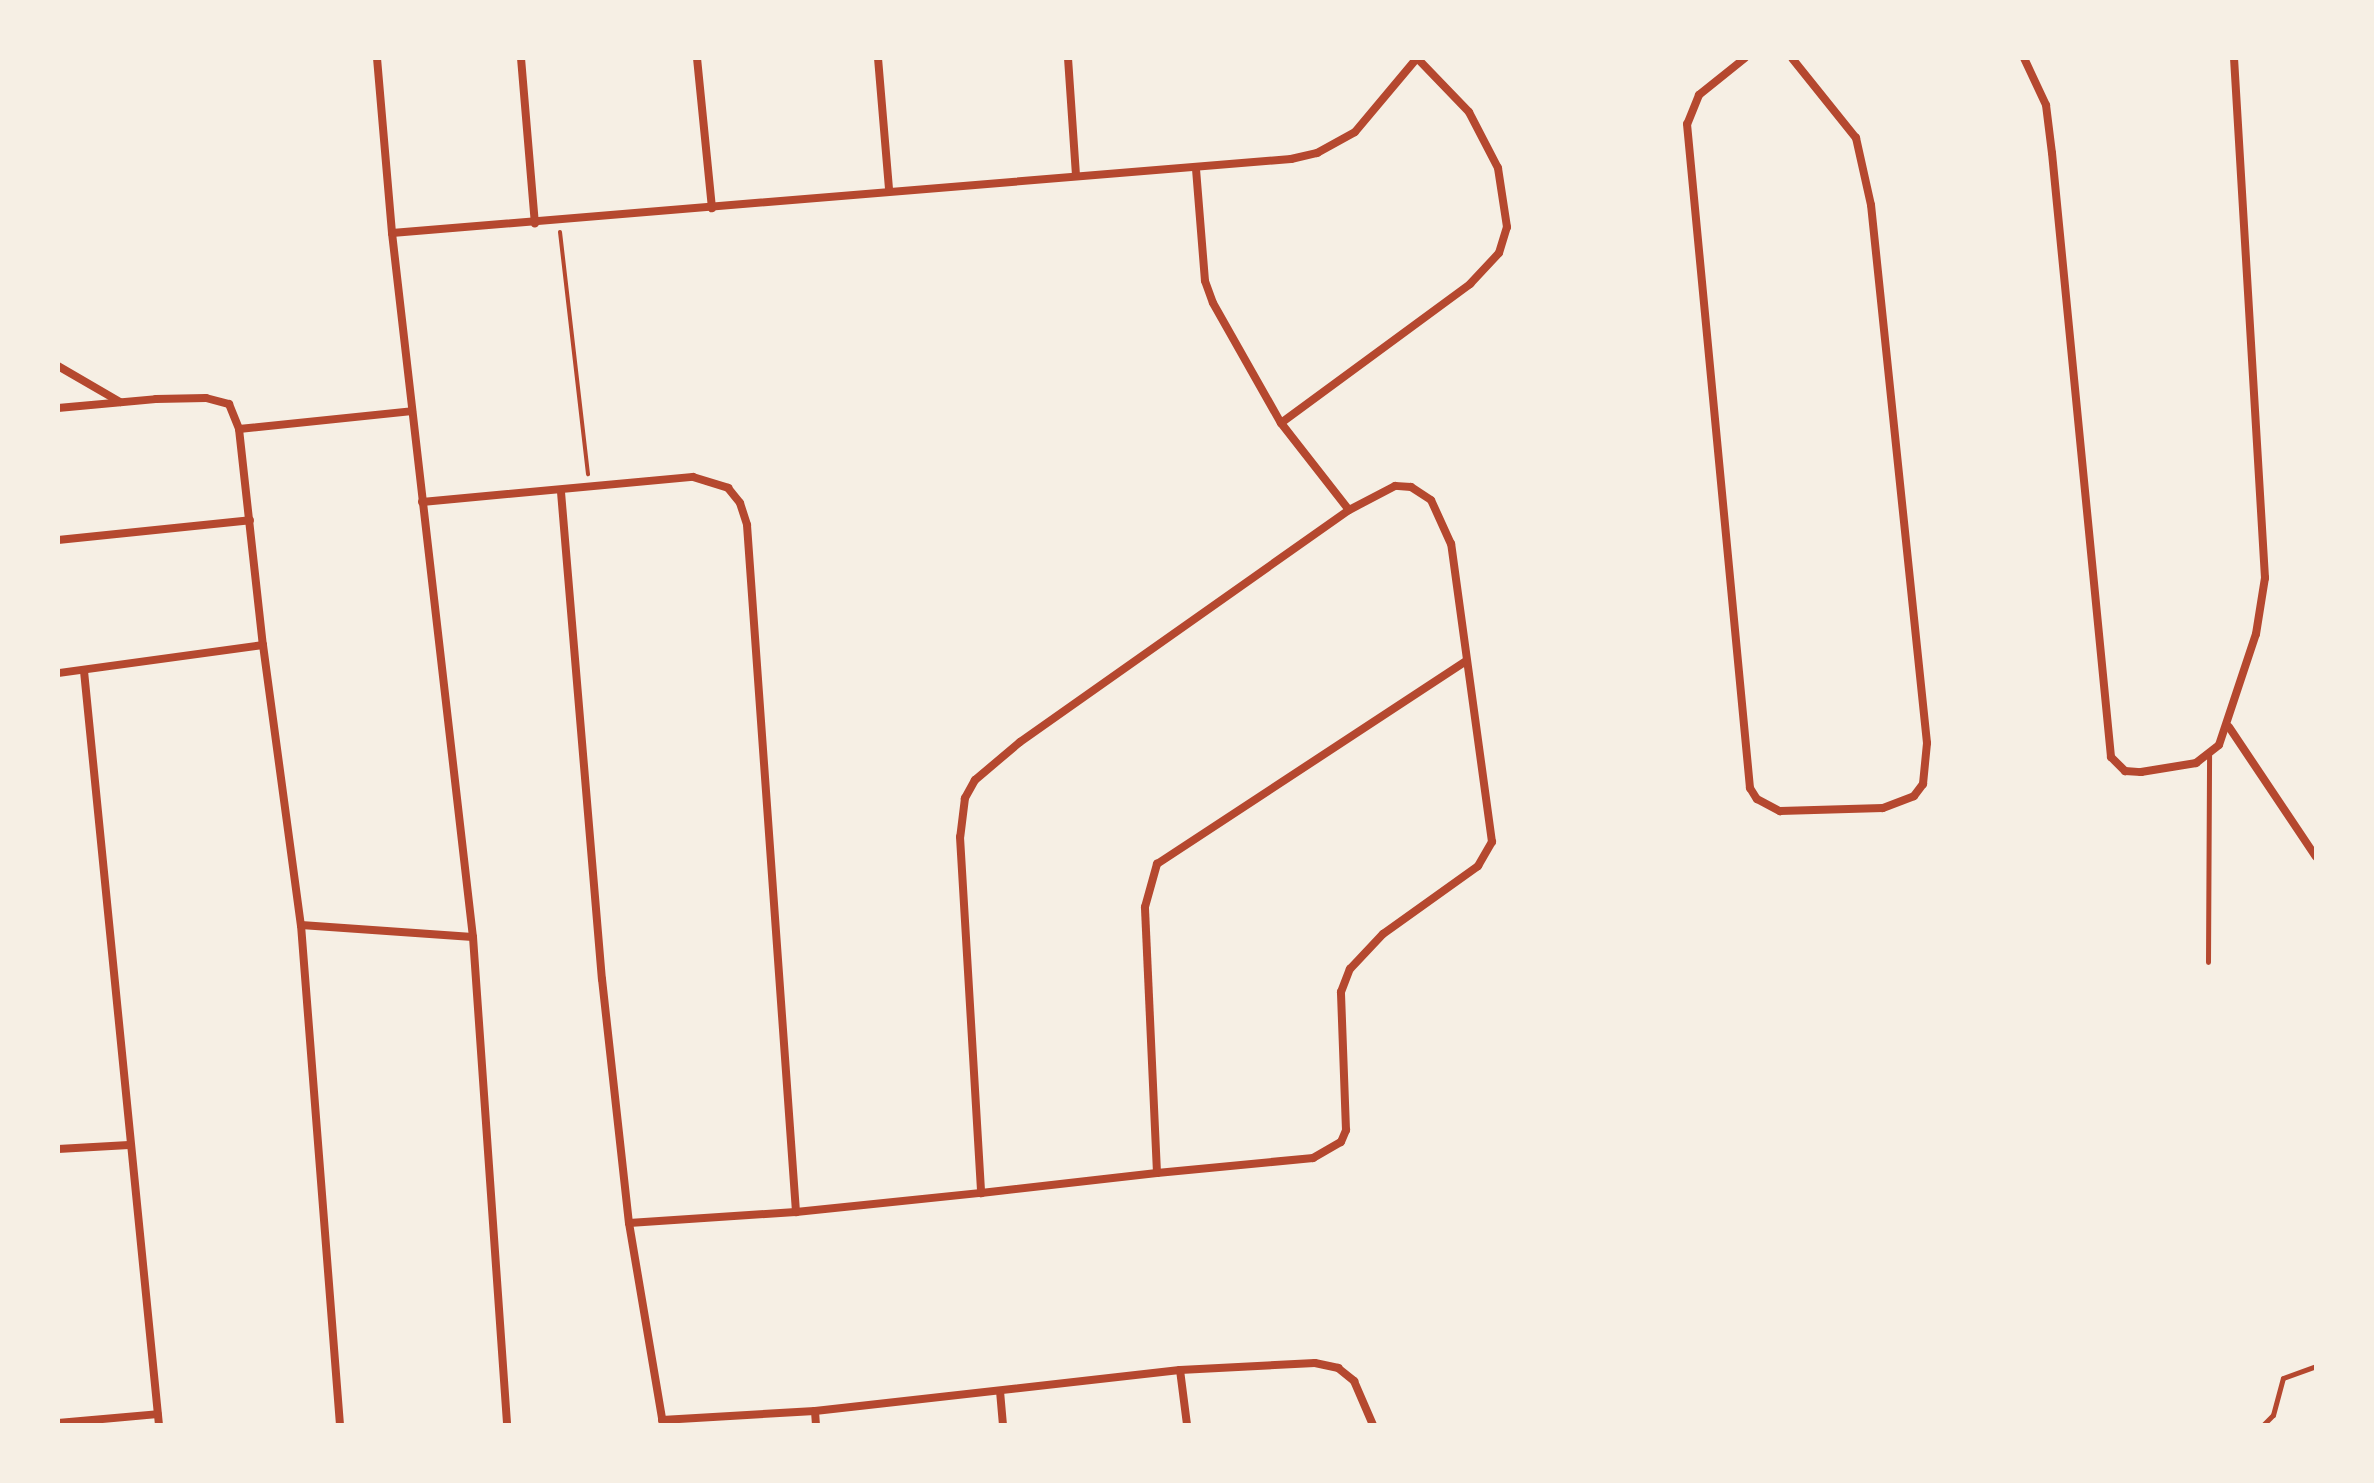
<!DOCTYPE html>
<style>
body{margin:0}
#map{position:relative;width:2374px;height:1483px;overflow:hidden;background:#f6efe4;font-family:"Fira Sans Condensed",sans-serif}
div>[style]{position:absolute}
.path>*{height:4px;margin:-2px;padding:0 2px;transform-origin:2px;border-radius:2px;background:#b5482f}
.service>*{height:5px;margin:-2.5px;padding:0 2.5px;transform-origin:2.5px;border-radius:2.5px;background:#b5482f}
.minor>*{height:8px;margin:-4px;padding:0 4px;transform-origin:4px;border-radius:4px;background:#b5482f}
span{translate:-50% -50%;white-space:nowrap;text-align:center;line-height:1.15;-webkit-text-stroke:8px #f6efe4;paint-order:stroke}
.frame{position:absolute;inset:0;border:60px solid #f6efe4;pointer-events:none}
</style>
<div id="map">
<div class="path">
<div style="left:560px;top:232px;width:244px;rotate:83.4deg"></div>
</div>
<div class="service">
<div style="left:2208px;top:962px;width:207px;rotate:-89.7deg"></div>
<div style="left:2263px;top:1425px;width:14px;rotate:-45deg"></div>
<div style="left:2273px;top:1415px;width:38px;rotate:-75deg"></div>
<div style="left:2283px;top:1378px;width:35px;rotate:-20deg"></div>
</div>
<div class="minor">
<div style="left:377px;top:58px;width:176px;rotate:85.1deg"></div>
<div style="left:392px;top:233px;width:709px;rotate:83.44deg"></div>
<div style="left:473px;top:937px;width:489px;rotate:86deg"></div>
<div style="left:521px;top:58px;width:166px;rotate:85.2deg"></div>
<div style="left:697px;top:58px;width:151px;rotate:84.3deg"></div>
<div style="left:878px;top:58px;width:132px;rotate:85.2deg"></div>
<div style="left:1068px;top:58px;width:116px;rotate:86.1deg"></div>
<div style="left:1745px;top:58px;width:59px;rotate:141.2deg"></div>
<div style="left:1699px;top:95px;width:31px;rotate:112deg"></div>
<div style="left:1687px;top:124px;width:667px;rotate:84.58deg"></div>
<div style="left:1750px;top:788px;width:13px;rotate:58deg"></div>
<div style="left:1757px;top:799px;width:26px;rotate:28deg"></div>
<div style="left:1780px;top:811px;width:103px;rotate:-1.7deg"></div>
<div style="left:1883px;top:808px;width:33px;rotate:-21deg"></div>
<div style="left:1914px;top:796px;width:15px;rotate:-53deg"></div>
<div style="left:1923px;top:784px;width:41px;rotate:-84.4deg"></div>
<div style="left:1927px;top:743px;width:541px;rotate:-95.94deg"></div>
<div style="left:1871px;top:205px;width:69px;rotate:-102.6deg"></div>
<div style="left:1856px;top:138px;width:102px;rotate:-128.7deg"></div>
<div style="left:2024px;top:58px;width:52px;rotate:64.9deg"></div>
<div style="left:2046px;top:105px;width:48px;rotate:82.9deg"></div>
<div style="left:2052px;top:153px;width:607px;rotate:84.42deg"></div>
<div style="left:2111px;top:757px;width:20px;rotate:45deg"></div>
<div style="left:2125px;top:771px;width:16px;rotate:4deg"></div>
<div style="left:2141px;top:772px;width:56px;rotate:-9.3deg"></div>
<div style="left:2196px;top:763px;width:29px;rotate:-38deg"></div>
<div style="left:2219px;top:745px;width:117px;rotate:-71.6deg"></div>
<div style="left:2256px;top:634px;width:57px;rotate:-80.9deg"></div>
<div style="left:2265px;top:578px;width:521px;rotate:-93.41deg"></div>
<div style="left:1196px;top:169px;width:112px;rotate:85.4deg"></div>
<div style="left:1205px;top:281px;width:23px;rotate:70deg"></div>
<div style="left:1213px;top:303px;width:138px;rotate:60.5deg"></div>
<div style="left:1281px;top:423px;width:110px;rotate:52deg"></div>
<div style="left:392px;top:233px;width:902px;rotate:-4.71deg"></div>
<div style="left:1291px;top:159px;width:27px;rotate:-13deg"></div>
<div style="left:1317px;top:153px;width:43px;rotate:-28.9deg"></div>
<div style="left:1355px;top:132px;width:97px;rotate:-50deg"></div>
<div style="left:58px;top:366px;width:72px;rotate:30.1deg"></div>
<div style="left:58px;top:408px;width:98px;rotate:-5.2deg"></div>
<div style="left:156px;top:399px;width:50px;rotate:-1.1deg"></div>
<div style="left:206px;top:398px;width:24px;rotate:15deg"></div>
<div style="left:229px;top:404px;width:27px;rotate:68deg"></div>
<div style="left:239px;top:429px;width:217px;rotate:83.7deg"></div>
<div style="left:263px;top:645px;width:207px;rotate:172.2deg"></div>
<div style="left:1281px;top:423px;width:235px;rotate:-36.3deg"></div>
<div style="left:1470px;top:284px;width:42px;rotate:-46.9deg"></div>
<div style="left:1499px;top:253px;width:27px;rotate:-73deg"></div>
<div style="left:1507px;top:227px;width:60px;rotate:-98.7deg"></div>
<div style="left:1498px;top:168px;width:63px;rotate:-117.4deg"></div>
<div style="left:1469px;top:112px;width:75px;rotate:-133.9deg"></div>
<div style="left:239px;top:429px;width:174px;rotate:-5.9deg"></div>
<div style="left:561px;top:492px;width:489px;rotate:85.2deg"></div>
<div style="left:602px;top:979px;width:245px;rotate:83.7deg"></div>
<div style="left:629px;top:1223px;width:205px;rotate:80.4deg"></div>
<div style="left:422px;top:502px;width:272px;rotate:-5.3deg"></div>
<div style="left:693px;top:477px;width:37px;rotate:17deg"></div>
<div style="left:728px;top:488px;width:19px;rotate:51deg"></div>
<div style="left:740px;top:503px;width:23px;rotate:72deg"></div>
<div style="left:747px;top:525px;width:689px;rotate:85.92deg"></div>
<div style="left:58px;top:540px;width:193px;rotate:-5.9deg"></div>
<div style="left:263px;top:645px;width:283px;rotate:82.3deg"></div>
<div style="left:301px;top:925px;width:502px;rotate:85.54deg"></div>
<div style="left:84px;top:671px;width:758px;rotate:84.32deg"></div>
<div style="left:2229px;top:727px;width:156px;rotate:56.2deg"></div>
<div style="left:301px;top:925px;width:172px;rotate:4deg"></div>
<div style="left:58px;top:1149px;width:71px;rotate:-3.2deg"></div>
<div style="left:1157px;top:1173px;width:266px;rotate:-92.6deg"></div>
<div style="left:1145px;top:907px;width:45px;rotate:-74.4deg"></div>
<div style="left:1157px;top:864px;width:370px;rotate:-33.3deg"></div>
<div style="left:629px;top:1223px;width:167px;rotate:-3.8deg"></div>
<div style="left:796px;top:1212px;width:186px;rotate:-5.9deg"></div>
<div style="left:981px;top:1193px;width:177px;rotate:-6.5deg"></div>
<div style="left:1157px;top:1173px;width:157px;rotate:-5.5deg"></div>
<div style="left:1313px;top:1158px;width:32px;rotate:-30deg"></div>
<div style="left:1341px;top:1142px;width:13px;rotate:-67deg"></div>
<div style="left:1346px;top:1130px;width:138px;rotate:-92.1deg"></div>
<div style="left:1341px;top:992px;width:25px;rotate:-69deg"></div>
<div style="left:1350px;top:969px;width:48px;rotate:-46.7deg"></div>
<div style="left:1383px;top:934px;width:117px;rotate:-35.6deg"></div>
<div style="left:1478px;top:866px;width:28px;rotate:-60deg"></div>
<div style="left:1492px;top:842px;width:301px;rotate:-97.8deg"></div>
<div style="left:1451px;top:544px;width:48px;rotate:-114.4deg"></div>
<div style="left:1431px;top:500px;width:24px;rotate:-147deg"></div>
<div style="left:1411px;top:487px;width:16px;rotate:-176deg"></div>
<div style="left:1395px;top:486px;width:52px;rotate:152.4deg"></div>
<div style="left:1349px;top:510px;width:403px;rotate:144.8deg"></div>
<div style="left:1020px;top:742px;width:59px;rotate:139.8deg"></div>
<div style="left:975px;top:780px;width:21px;rotate:119deg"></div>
<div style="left:965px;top:798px;width:39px;rotate:97deg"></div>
<div style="left:960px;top:837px;width:357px;rotate:86.6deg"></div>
<div style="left:1180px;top:1370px;width:55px;rotate:82.7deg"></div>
<div style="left:1000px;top:1391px;width:34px;rotate:85deg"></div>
<div style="left:815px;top:1411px;width:14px;rotate:86deg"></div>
<div style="left:662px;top:1420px;width:153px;rotate:-3.4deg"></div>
<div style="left:815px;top:1411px;width:367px;rotate:-6.4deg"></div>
<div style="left:1180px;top:1370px;width:135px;rotate:-3deg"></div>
<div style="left:1315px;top:1363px;width:24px;rotate:12deg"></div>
<div style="left:1338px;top:1368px;width:21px;rotate:39deg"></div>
<div style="left:1354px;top:1381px;width:48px;rotate:66.6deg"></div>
<div style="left:58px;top:1423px;width:100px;rotate:-5.1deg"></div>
</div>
<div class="frame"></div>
</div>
